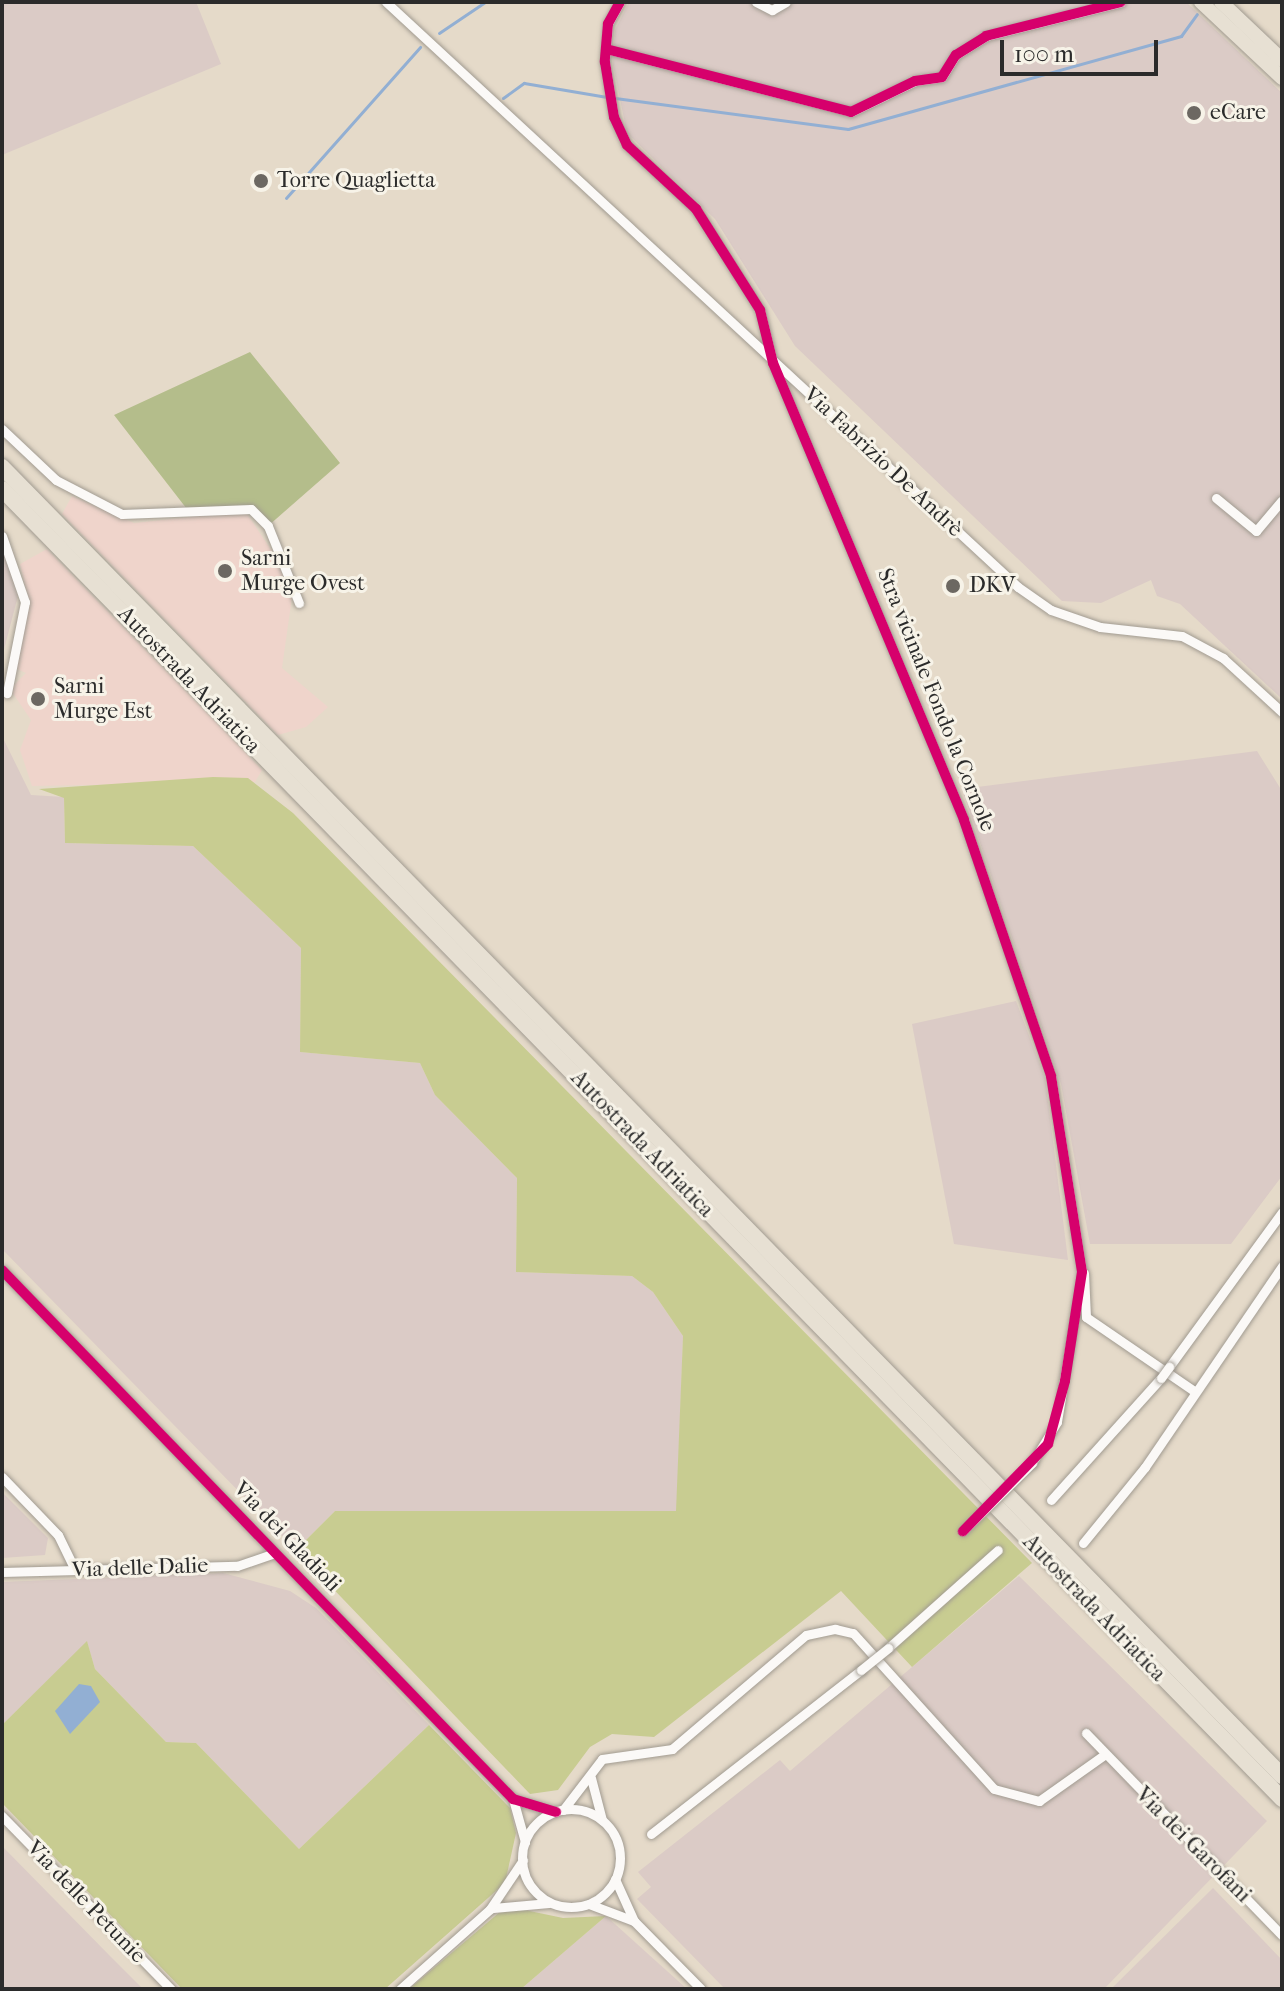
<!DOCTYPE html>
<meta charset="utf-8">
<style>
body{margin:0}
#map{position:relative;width:1284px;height:1991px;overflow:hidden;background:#e5dac9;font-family:"IM FELL French Canon",serif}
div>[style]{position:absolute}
.built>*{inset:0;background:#efd4cb}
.industrial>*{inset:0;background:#dbcbc6}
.green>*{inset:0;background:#c8cc91}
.forest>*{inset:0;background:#b4bd8b}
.water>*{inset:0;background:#92afd3}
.stream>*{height:3px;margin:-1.5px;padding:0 1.5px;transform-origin:1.5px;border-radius:1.5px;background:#92afd3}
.roads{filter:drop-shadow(0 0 2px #a19b91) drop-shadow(0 0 2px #a19b91)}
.street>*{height:9px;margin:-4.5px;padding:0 4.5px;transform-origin:4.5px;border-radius:4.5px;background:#fbf9f7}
.street>.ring{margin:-4.5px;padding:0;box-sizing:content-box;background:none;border:9px solid #fbf9f7;border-radius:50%}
.primary>*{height:14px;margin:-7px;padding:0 7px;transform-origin:7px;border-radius:7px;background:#e7e0d3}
.highway>*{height:16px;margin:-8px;padding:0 8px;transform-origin:8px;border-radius:8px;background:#e7e0d3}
.bridges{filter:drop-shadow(0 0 2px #a19b91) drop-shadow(0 0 2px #a19b91)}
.street-bridge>*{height:9px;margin:-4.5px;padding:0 4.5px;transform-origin:4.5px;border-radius:4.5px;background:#fbf9f7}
.cycleway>*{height:10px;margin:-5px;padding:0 5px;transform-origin:5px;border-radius:5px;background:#d6006c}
.dots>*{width:22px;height:22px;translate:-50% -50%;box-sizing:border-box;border:4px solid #f7f3e8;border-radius:50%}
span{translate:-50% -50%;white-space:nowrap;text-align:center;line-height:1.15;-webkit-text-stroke:6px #f7f3e8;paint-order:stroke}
.poi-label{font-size:22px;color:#2b2b2b}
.left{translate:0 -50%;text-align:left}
.street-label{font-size:22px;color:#2b2b2b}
.frame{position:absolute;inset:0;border:4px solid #2b2b2b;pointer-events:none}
.scale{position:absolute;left:1000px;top:40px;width:158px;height:36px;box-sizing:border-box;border:4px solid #2b2b2b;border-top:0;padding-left:10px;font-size:24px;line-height:28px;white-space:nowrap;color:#2b2b2b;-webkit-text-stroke:6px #f7f3e8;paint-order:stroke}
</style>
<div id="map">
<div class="built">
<div style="clip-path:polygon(72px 496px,134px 523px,245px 511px,280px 563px,292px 597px,282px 668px,328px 707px,306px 727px,278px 735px,62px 514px)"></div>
<div style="clip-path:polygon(47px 549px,262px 770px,255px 782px,32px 786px,20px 750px,31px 720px,10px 689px,26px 673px,17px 669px,29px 602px,20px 564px)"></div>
</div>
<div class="industrial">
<div style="clip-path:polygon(2px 2px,196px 2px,221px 64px,2px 155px)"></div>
<div style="clip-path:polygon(629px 2px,1186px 2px,1282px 93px,1282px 699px,1180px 604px,1157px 596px,1151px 580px,1101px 603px,1062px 601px,795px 346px,715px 219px,627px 133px,613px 65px,615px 30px)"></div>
<div style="clip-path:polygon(2px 547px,18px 596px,2px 657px)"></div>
<div style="clip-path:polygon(2px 736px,31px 795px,64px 797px,65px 843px,193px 846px,301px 948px,300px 1052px,420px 1063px,435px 1095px,517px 1178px,516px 1272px,632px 1276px,653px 1292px,683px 1336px,677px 1512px,335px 1511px,296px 1550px,2px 1249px)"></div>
<div style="clip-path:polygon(1257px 751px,1282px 791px,1282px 1176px,1231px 1244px,1090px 1244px,1061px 1084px,962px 789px)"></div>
<div style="clip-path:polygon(1016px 1001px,1045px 1078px,1068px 1260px,954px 1244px,912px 1024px)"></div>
<div style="clip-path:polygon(2px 1492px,48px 1538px,45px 1555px,2px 1558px)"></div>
<div style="clip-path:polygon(223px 1573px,290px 1591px,316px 1608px,429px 1725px,299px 1849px,196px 1743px,166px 1742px,95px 1669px,87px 1642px,2px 1725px,2px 1582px)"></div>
<div style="clip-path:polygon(1019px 1576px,1267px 1821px,1104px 1989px,725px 1989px,637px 1899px,651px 1887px,638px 1872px,780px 1760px,790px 1771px)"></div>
<div style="clip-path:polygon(2px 1846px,111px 1957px,143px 1989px,2px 1989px)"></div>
<div style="clip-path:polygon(1213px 1888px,1282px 1960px,1282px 1989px,1111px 1989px)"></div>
<div style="clip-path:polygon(606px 1916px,687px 1989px,521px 1989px)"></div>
</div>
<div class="green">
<div style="clip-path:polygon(213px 777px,248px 778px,293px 813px,1032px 1563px,912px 1667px,841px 1591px,654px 1737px,612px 1734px,590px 1747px,558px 1790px,530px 1794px,296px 1550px,335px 1511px,676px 1511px,683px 1336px,653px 1292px,632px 1276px,516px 1272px,517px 1178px,435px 1095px,420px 1063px,300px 1052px,301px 948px,193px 846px,65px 843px,64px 798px,39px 789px)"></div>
<div style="clip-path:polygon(87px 1641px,95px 1669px,166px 1742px,196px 1743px,299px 1849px,429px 1725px,510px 1808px,516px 1833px,505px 1883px,385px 1989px,182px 1989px,2px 1803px,2px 1725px)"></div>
<div style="clip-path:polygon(520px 1909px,563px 1918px,606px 1916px,521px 1989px,409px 1989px,501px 1911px)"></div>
</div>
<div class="forest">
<div style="clip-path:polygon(250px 352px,340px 463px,268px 526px,251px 509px,190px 513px,114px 415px)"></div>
</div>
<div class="water">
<div style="clip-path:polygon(79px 1684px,91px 1686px,100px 1702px,70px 1734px,55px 1711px)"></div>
</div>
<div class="stream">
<div style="left:439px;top:33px;width:55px;rotate:-34deg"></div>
<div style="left:503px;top:98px;width:26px;rotate:-36deg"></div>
<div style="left:524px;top:83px;width:84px;rotate:9.6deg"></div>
<div style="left:615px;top:98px;width:235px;rotate:7.6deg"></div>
<div style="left:848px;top:129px;width:346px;rotate:-15.6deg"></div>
<div style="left:1181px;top:36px;width:27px;rotate:-54deg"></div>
<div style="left:286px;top:198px;width:202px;rotate:-48.4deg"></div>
</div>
<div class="roads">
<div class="street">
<div style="left:386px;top:2px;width:861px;rotate:42.79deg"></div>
<div style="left:1018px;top:587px;width:40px;rotate:34.9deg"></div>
<div style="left:1051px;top:610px;width:52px;rotate:19.1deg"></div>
<div style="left:1100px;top:627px;width:82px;rotate:6.3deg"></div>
<div style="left:1182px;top:636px;width:47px;rotate:28.2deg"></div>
<div style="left:1223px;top:658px;width:80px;rotate:42.5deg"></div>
<div style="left:620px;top:2px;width:25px;rotate:119deg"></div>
<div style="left:608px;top:24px;width:38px;rotate:95deg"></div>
<div style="left:605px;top:62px;width:56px;rotate:80.7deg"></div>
<div style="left:614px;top:117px;width:31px;rotate:65deg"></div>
<div style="left:627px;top:145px;width:94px;rotate:42.8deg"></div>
<div style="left:696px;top:209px;width:120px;rotate:57.6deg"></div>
<div style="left:760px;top:310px;width:55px;rotate:76.2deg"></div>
<div style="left:773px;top:363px;width:495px;rotate:67.3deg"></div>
<div style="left:964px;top:820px;width:270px;rotate:71.2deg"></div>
<div style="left:1051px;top:1076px;width:198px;rotate:81deg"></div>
<div style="left:1082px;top:1272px;width:152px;rotate:99.5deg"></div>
<div style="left:1057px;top:1422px;width:48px;rotate:121.4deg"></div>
<div style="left:756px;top:2px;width:18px;rotate:27deg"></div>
<div style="left:772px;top:10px;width:16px;rotate:-30deg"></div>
<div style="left:606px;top:49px;width:253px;rotate:14.4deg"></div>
<div style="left:851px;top:112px;width:71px;rotate:-25.8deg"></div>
<div style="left:915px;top:81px;width:27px;rotate:-8deg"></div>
<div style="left:942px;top:77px;width:26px;rotate:-58deg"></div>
<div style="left:956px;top:55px;width:36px;rotate:-32deg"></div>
<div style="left:986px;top:36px;width:139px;rotate:-14.1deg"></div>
<div style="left:2px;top:429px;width:74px;rotate:43.4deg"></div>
<div style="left:56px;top:480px;width:74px;rotate:27.3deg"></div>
<div style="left:122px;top:514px;width:129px;rotate:-2.2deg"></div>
<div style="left:251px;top:509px;width:24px;rotate:45deg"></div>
<div style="left:268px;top:526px;width:83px;rotate:68.1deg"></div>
<div style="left:1216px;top:498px;width:52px;rotate:39.5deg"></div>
<div style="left:1256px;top:531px;width:40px;rotate:-50deg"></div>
<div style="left:2px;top:536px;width:70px;rotate:70.8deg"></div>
<div style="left:25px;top:602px;width:93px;rotate:101.2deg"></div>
<div style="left:2px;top:1270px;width:736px;rotate:45.99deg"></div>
<div style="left:513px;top:1799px;width:45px;rotate:16.8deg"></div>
<div style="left:1084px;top:1273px;width:44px;rotate:87.4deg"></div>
<div style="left:1086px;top:1317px;width:131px;rotate:34.4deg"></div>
<div style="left:1169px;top:1367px;width:192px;rotate:-53.9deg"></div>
<div style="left:2px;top:1477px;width:81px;rotate:46deg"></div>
<div style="left:58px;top:1535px;width:39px;rotate:64deg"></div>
<div style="left:1051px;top:1500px;width:164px;rotate:-48deg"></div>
<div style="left:1083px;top:1543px;width:98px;rotate:-50.8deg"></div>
<div style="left:1145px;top:1467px;width:243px;rotate:-55.7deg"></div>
<div style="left:2px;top:1572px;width:235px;rotate:-1.5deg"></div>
<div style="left:237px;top:1566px;width:40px;rotate:-18.9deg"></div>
<div style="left:888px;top:1648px;width:147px;rotate:-41.7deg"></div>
<div style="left:1086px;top:1733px;width:281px;rotate:45.9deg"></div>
<div style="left:591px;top:1778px;width:43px;rotate:75.3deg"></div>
<div style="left:513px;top:1799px;width:45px;rotate:74.4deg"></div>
<div class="ring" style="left:522px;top:1809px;width:89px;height:89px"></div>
<div style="left:563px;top:1810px;width:64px;rotate:-52.6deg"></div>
<div style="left:602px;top:1759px;width:71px;rotate:-8.1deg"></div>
<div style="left:672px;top:1749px;width:176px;rotate:-40.4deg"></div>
<div style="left:806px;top:1635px;width:30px;rotate:-12deg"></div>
<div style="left:835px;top:1629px;width:18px;rotate:13deg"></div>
<div style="left:853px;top:1633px;width:210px;rotate:47.9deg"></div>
<div style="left:994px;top:1789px;width:47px;rotate:14.9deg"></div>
<div style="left:1039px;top:1801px;width:80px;rotate:-35.3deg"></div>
<div style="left:2px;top:1816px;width:242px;rotate:45.7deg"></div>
<div style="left:651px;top:1834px;width:266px;rotate:-38deg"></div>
<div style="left:615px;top:1879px;width:46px;rotate:65.7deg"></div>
<div style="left:634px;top:1921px;width:95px;rotate:45.4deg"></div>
<div style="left:589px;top:1904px;width:48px;rotate:20.7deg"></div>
<div style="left:493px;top:1908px;width:56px;rotate:-5.1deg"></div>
<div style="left:400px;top:1989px;width:120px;rotate:-41.6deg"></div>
<div style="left:490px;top:1909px;width:59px;rotate:-56deg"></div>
</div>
<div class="primary">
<div style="left:1201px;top:2px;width:111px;rotate:43.2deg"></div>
<div style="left:1221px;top:2px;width:84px;rotate:43.6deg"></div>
</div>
<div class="highway">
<div style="left:2px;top:467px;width:1831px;rotate:45.64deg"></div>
<div style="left:2px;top:489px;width:1832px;rotate:45.66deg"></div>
</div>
</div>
<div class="bridges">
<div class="street-bridge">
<div style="left:1161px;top:1378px;width:14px;rotate:-54deg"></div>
<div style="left:963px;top:1531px;width:97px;rotate:-44.6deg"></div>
<div style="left:861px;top:1670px;width:35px;rotate:-39deg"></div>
</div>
</div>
<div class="cycleway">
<div style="left:620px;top:2px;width:25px;rotate:119deg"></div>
<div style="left:608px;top:24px;width:38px;rotate:95deg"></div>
<div style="left:605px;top:62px;width:56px;rotate:80.7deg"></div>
<div style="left:614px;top:117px;width:31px;rotate:65deg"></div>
<div style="left:627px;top:145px;width:94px;rotate:42.8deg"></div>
<div style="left:696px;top:209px;width:120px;rotate:57.6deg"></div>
<div style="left:760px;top:310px;width:55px;rotate:76.2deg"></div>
<div style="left:773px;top:363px;width:495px;rotate:67.3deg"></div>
<div style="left:964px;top:820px;width:270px;rotate:71.2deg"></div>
<div style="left:1051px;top:1076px;width:198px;rotate:81deg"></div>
<div style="left:1082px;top:1272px;width:110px;rotate:98.9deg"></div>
<div style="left:1065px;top:1381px;width:65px;rotate:105.1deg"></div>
<div style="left:1048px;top:1444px;width:122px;rotate:134.3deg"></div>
<div style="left:606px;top:49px;width:253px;rotate:14.4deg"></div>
<div style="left:851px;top:112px;width:71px;rotate:-25.8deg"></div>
<div style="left:915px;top:81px;width:27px;rotate:-8deg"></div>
<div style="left:942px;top:77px;width:26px;rotate:-58deg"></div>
<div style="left:956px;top:55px;width:36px;rotate:-32deg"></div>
<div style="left:986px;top:36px;width:139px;rotate:-14.1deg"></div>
<div style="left:2px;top:1270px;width:736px;rotate:45.99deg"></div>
<div style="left:513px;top:1799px;width:45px;rotate:16.8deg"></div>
</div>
<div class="dots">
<div style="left:1194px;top:113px;background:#6c6862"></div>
<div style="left:261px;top:181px;background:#6c6862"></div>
<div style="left:225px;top:571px;background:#6c6862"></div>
<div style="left:953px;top:586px;background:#6c6862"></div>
<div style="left:38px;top:699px;background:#6c6862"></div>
</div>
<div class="poi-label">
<span class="left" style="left:1210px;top:113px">eCare</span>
<span class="left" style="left:277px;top:181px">Torre Quaglietta</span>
<span class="left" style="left:241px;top:571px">Sarni<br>Murge Ovest</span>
<span class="left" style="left:969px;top:586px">DKV</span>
<span class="left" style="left:54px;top:699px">Sarni<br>Murge Est</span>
</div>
<div class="street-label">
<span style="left:883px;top:462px;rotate:43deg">Via Fabrizio De Andrè</span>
<span style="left:189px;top:680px;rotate:46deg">Autostrada Adriatica</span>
<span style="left:936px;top:700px;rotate:68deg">Stra vicinale Fondo la Cornole</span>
<span style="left:642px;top:1144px;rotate:46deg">Autostrada Adriatica</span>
<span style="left:287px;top:1537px;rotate:46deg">Via dei Gladioli</span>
<span style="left:140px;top:1568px;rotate:-2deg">Via delle Dalie</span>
<span style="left:1094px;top:1608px;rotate:46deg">Autostrada Adriatica</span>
<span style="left:1193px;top:1845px;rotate:45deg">Via dei Garofani</span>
<span style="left:86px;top:1902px;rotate:46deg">Via delle Petunie</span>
</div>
<div class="frame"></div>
<div class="scale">100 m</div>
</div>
